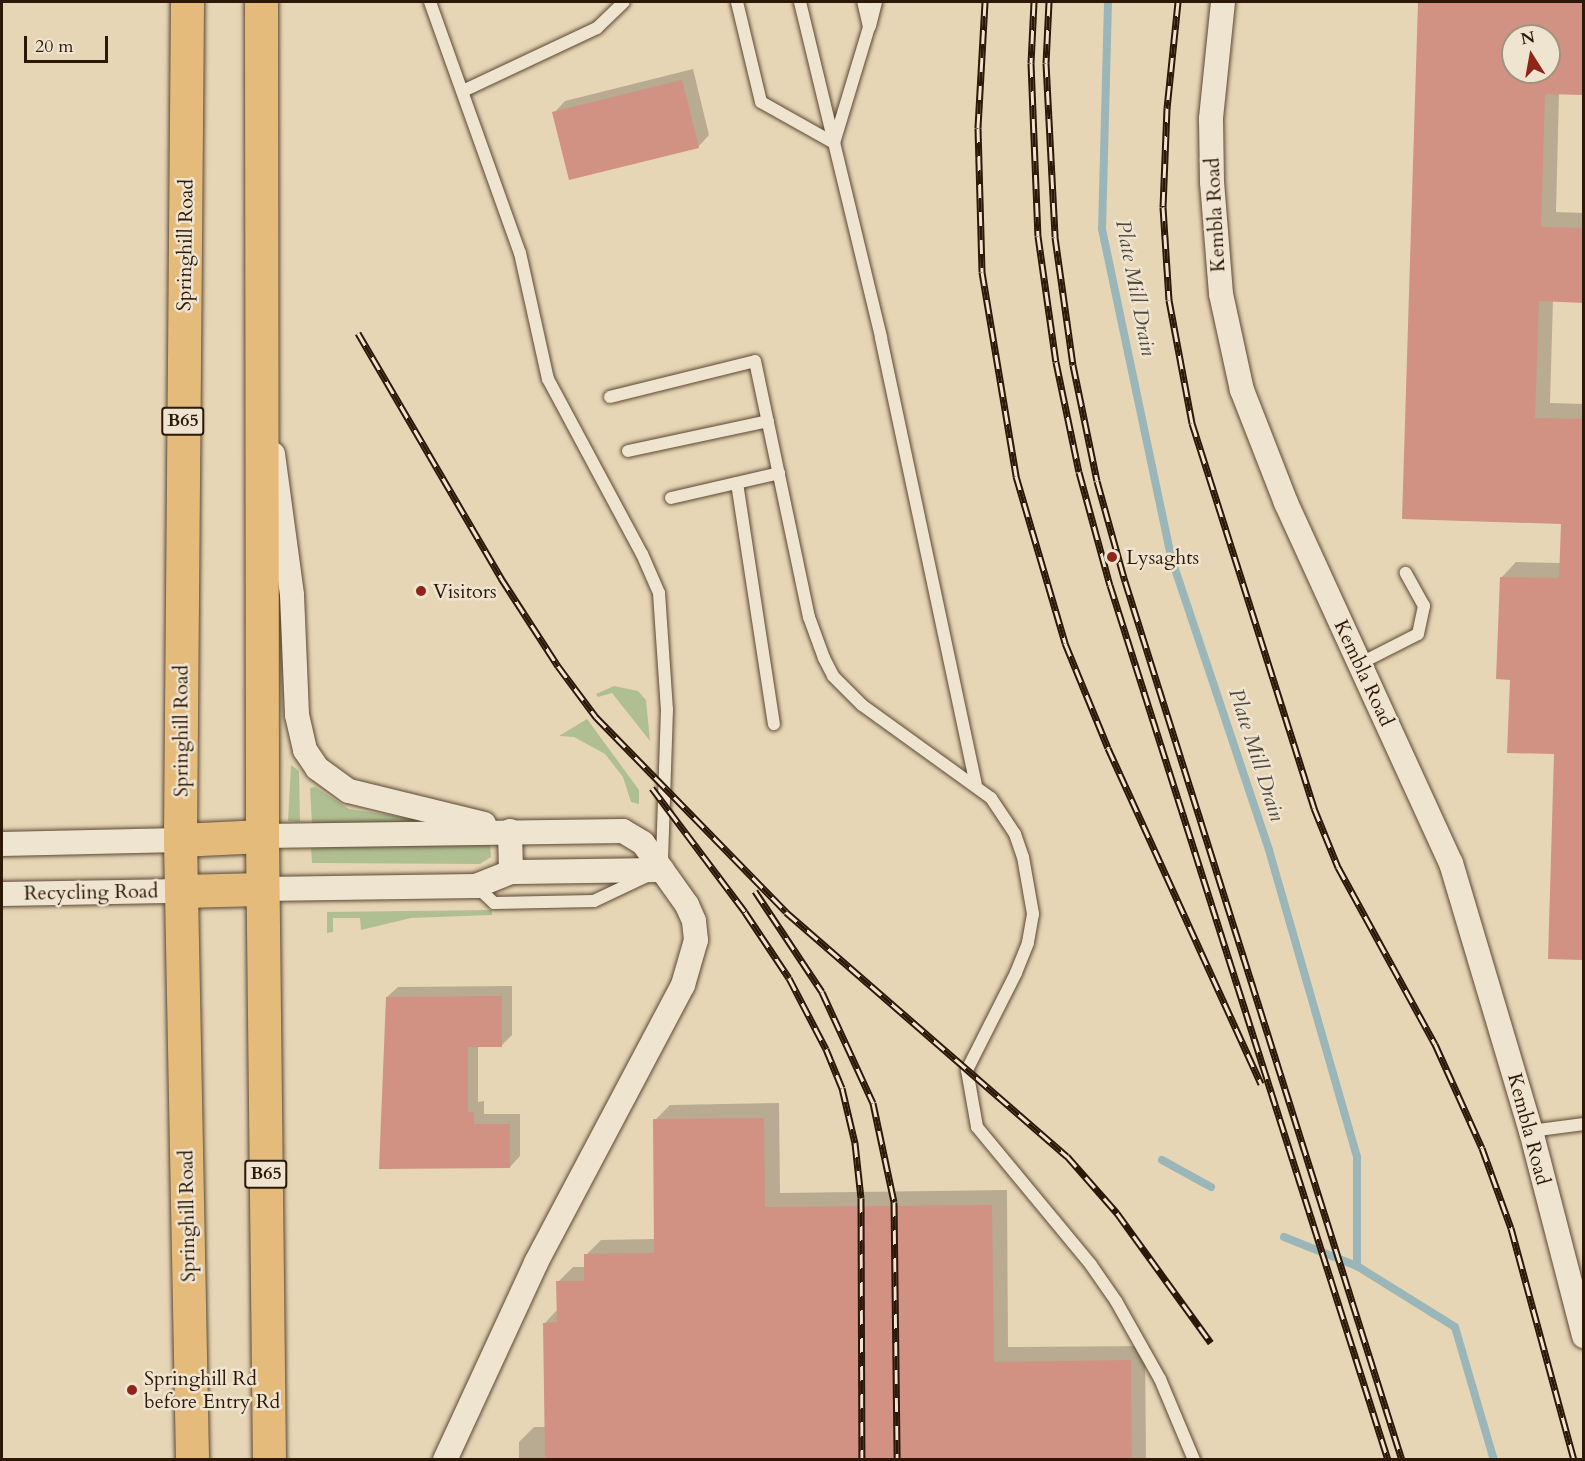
<!DOCTYPE html>
<style>
body{margin:0}
#map{position:relative;width:1585px;height:1461px;overflow:hidden;background:#e7d6b6;font-family:Cardo,serif}
div>[style]{position:absolute}
.green>*{inset:0;background:#afbf92}
.shadow>*{inset:0;background:#0003}
.stream>*{height:8px;margin:-4px;padding:0 4px;transform-origin:4px;border-radius:4px;background:#9bb6b9}
.building>*{inset:0;background:#d19283}
.roads{filter:drop-shadow(0 0 2px #5c4834) drop-shadow(0 0 2px #5c4834)}
.lane>*{height:12px;margin:-6px;padding:0 6px;transform-origin:6px;border-radius:6px;background:#efe4d0}
.street>*{height:24px;margin:-12px;padding:0 12px;transform-origin:12px;border-radius:12px;background:#efe4d0}
.primary>*{height:33px;margin:-16.5px;padding:0 16.5px;transform-origin:16.5px;border-radius:16.5px;background:#e4bb7b}
.rail>*{height:7px;margin-top:-3.5px;transform-origin:0;background:repeating-linear-gradient(90deg,#efe4d0 0 14px,#2d1808 0 28px);box-sizing:border-box;border-block:2px solid #2d1808}
.dots>*{width:16px;height:16px;translate:-50% -50%;box-sizing:border-box;border:3px solid #efe4d0;border-radius:50%}
span{translate:-50% -50%;white-space:nowrap;text-align:center;line-height:1.15;-webkit-text-stroke:5px #efe4d0;paint-order:stroke}
.shield-label span{padding:2px 4px;background:#efe4d0;border:2px solid;border-radius:4px;-webkit-text-stroke-width:0}
.shield-label{font-size:18px;color:#2d1808;font-weight:700}
.street-label{font-size:20px;color:#2d1808}
.poi-label{font-size:20px;color:#2d1808}
.left{translate:0 -50%;text-align:left}
.water-label{font-size:21px;color:#4e473d;font-style:italic}
.frame{position:absolute;inset:0;border:3px solid #2d1808;pointer-events:none}
.north{position:absolute;left:1501px;top:24px;width:60px;height:60px;box-sizing:border-box;background:#efe4d0;border:2px solid #a19280;border-radius:50%;rotate:349deg;font-size:16px;font-weight:700;line-height:24px;text-align:center;color:#2d1808}
.north::after{content:'';display:block;margin:auto;width:21px;height:27px;background:#8f2418;clip-path:polygon(50% 0,100% 100%,50% 72%,0 100%)}
.scale{position:absolute;left:24px;top:36px;width:84px;height:27px;box-sizing:border-box;border:3px solid #2d1808;border-top:0;padding-left:8px;font-size:18px;line-height:21px;white-space:nowrap;color:#2d1808;-webkit-text-stroke:4px #efe4d0;paint-order:stroke}
</style>
<div id="map">
<div class="green">
<div style="clip-path:polygon(614px 686px,638px 691px,646px 700px,650px 741px,612px 693px,598px 697px,596px 694px)"></div>
<div style="clip-path:polygon(587px 719px,639px 790px,639px 804px,631px 802px,623px 777px,605px 754px,574px 737px,559px 736px)"></div>
<div style="clip-path:polygon(291px 765px,299px 771px,300px 822px,288px 821px)"></div>
<div style="clip-path:polygon(315px 787px,349px 809px,441px 823px,312px 823px,310px 788px)"></div>
<div style="clip-path:polygon(490px 844px,491px 857px,480px 864px,312px 863px,311px 847px)"></div>
<div style="clip-path:polygon(492px 910px,492px 915px,411px 918px,361px 930px,360px 918px,333px 918px,333px 932px,327px 933px,327px 912px)"></div>
</div>
<div class="shadow">
<div style="clip-path:polygon(evenodd,1419px 2px,1584px 2px,1584px 94px,1559px 93px,1556px 212px,1584px 213px,1584px 301px,1553px 300px,1550px 403px,1584px 404px,1581px 959px,1556px 753px,1511px 678px,1501px 578px,1516px 562px,1561px 563px,1563px 523px,1404px 518px,1419px 2px,1513px 36px,1549px 36px,1549px 72px,1513px 72px,1513px 36px)"></div>
<div style="clip-path:polygon(693px 69px,709px 135px,698px 147px,554px 113px,565px 101px)"></div>
<div style="clip-path:polygon(512px 986px,512px 1035px,502px 1045px,478px 1045px,478px 1102px,484px 1101px,484px 1114px,520px 1114px,520px 1156px,510px 1167px,380px 1167px,387px 997px,398px 987px)"></div>
<div style="clip-path:polygon(779px 1103px,780px 1193px,1007px 1190px,1008px 1347px,1145px 1346px,1146px 1460px,519px 1460px,519px 1442px,534px 1427px,546px 1427px,545px 1323px,558px 1309px,558px 1282px,573px 1267px,586px 1267px,586px 1255px,601px 1240px,656px 1239px,655px 1120px,670px 1105px)"></div>
</div>
<div class="stream">
<div style="left:1108px;top:2px;width:227px;rotate:91.5deg"></div>
<div style="left:1102px;top:229px;width:335px;rotate:78.1deg"></div>
<div style="left:1171px;top:557px;width:309px;rotate:71.5deg"></div>
<div style="left:1269px;top:850px;width:319px;rotate:74deg"></div>
<div style="left:1357px;top:1157px;width:109px;rotate:90deg"></div>
<div style="left:1357px;top:1266px;width:115px;rotate:31.9deg"></div>
<div style="left:1455px;top:1327px;width:139px;rotate:73.7deg"></div>
<div style="left:1162px;top:1160px;width:56px;rotate:28.9deg"></div>
<div style="left:1284px;top:1237px;width:79px;rotate:21.7deg"></div>
</div>
<div class="building">
<div style="clip-path:polygon(evenodd,1418px 2px,1584px 2px,1584px 95px,1545px 94px,1541px 227px,1584px 228px,1584px 303px,1539px 301px,1535px 418px,1584px 419px,1582px 960px,1548px 959px,1554px 754px,1507px 753px,1510px 680px,1496px 679px,1500px 577px,1559px 578px,1561px 524px,1402px 519px,1418px 2px,1513px 36px,1549px 36px,1549px 72px,1513px 72px,1513px 36px)"></div>
<div style="clip-path:polygon(682px 80px,699px 148px,569px 180px,552px 112px)"></div>
<div style="clip-path:polygon(502px 996px,502px 1047px,468px 1047px,468px 1112px,474px 1112px,474px 1124px,510px 1124px,510px 1168px,379px 1169px,386px 997px)"></div>
<div style="clip-path:polygon(764px 1118px,765px 1207px,992px 1205px,994px 1362px,1131px 1360px,1132px 1460px,545px 1460px,543px 1323px,557px 1322px,556px 1281px,584px 1281px,584px 1254px,654px 1253px,653px 1119px)"></div>
</div>
<div class="roads">
<div class="lane">
<div style="left:430px;top:2px;width:267px;rotate:70.3deg"></div>
<div style="left:520px;top:253px;width:129px;rotate:77.5deg"></div>
<div style="left:548px;top:379px;width:199px;rotate:61.8deg"></div>
<div style="left:642px;top:554px;width:43px;rotate:66.4deg"></div>
<div style="left:659px;top:593px;width:116px;rotate:86.1deg"></div>
<div style="left:667px;top:709px;width:153px;rotate:91.9deg"></div>
<div style="left:737px;top:2px;width:103px;rotate:76.5deg"></div>
<div style="left:761px;top:102px;width:84px;rotate:29.3deg"></div>
<div style="left:834px;top:143px;width:121px;rotate:-73.2deg"></div>
<div style="left:869px;top:27px;width:26px;rotate:-103deg"></div>
<div style="left:800px;top:2px;width:346px;rotate:76.4deg"></div>
<div style="left:881px;top:338px;width:456px;rotate:78deg"></div>
<div style="left:870px;top:26px;width:25px;rotate:-76deg"></div>
<div style="left:463px;top:91px;width:148px;rotate:-25.2deg"></div>
<div style="left:597px;top:28px;width:37px;rotate:-44deg"></div>
<div style="left:610px;top:397px;width:149px;rotate:-13.9deg"></div>
<div style="left:755px;top:361px;width:262px;rotate:78.1deg"></div>
<div style="left:809px;top:617px;width:44px;rotate:69.9deg"></div>
<div style="left:824px;top:658px;width:20px;rotate:63deg"></div>
<div style="left:833px;top:676px;width:41px;rotate:45deg"></div>
<div style="left:862px;top:705px;width:159px;rotate:35.8deg"></div>
<div style="left:991px;top:798px;width:43px;rotate:56.3deg"></div>
<div style="left:1015px;top:834px;width:24px;rotate:71deg"></div>
<div style="left:1023px;top:857px;width:58px;rotate:80deg"></div>
<div style="left:1033px;top:914px;width:29px;rotate:100deg"></div>
<div style="left:1028px;top:943px;width:32px;rotate:112deg"></div>
<div style="left:1016px;top:973px;width:109px;rotate:116.8deg"></div>
<div style="left:967px;top:1070px;width:58px;rotate:80deg"></div>
<div style="left:977px;top:1127px;width:179px;rotate:50.4deg"></div>
<div style="left:1091px;top:1265px;width:44px;rotate:55.2deg"></div>
<div style="left:1116px;top:1301px;width:90px;rotate:60.6deg"></div>
<div style="left:1160px;top:1379px;width:88px;rotate:67.2deg"></div>
<div style="left:628px;top:451px;width:143px;rotate:-12.1deg"></div>
<div style="left:737px;top:483px;width:244px;rotate:81.3deg"></div>
<div style="left:671px;top:498px;width:111px;rotate:-13deg"></div>
<div style="left:1359px;top:664px;width:66px;rotate:-27deg"></div>
<div style="left:1418px;top:634px;width:29px;rotate:-78deg"></div>
<div style="left:1424px;top:606px;width:38px;rotate:-119deg"></div>
<div style="left:476px;top:886px;width:25px;rotate:43deg"></div>
<div style="left:494px;top:903px;width:100px;rotate:-1.1deg"></div>
<div style="left:594px;top:901px;width:59px;rotate:-25.3deg"></div>
<div style="left:1531px;top:1131px;width:53px;rotate:-7.5deg"></div>
</div>
<div class="street">
<div style="left:1223px;top:2px;width:118px;rotate:95.9deg"></div>
<div style="left:1211px;top:119px;width:63px;rotate:89.1deg"></div>
<div style="left:1212px;top:182px;width:112px;rotate:85.4deg"></div>
<div style="left:1221px;top:294px;width:98px;rotate:77.7deg"></div>
<div style="left:1242px;top:390px;width:121px;rotate:68.7deg"></div>
<div style="left:1286px;top:503px;width:396px;rotate:65.4deg"></div>
<div style="left:1451px;top:863px;width:280px;rotate:73.4deg"></div>
<div style="left:1531px;top:1131px;width:212px;rotate:75.5deg"></div>
<div style="left:273px;top:454px;width:142px;rotate:82.3deg"></div>
<div style="left:292px;top:595px;width:120px;rotate:87.6deg"></div>
<div style="left:297px;top:715px;width:36px;rotate:77deg"></div>
<div style="left:305px;top:750px;width:22px;rotate:56deg"></div>
<div style="left:317px;top:768px;width:39px;rotate:36deg"></div>
<div style="left:349px;top:791px;width:139px;rotate:13.7deg"></div>
<div style="left:510px;top:831px;width:41px;rotate:88.6deg"></div>
<div style="left:262px;top:836px;width:361px;rotate:-0.8deg"></div>
<div style="left:623px;top:831px;width:23px;rotate:31deg"></div>
<div style="left:643px;top:843px;width:76px;rotate:54.6deg"></div>
<div style="left:687px;top:905px;width:17px;rotate:66deg"></div>
<div style="left:694px;top:921px;width:19px;rotate:84deg"></div>
<div style="left:696px;top:940px;width:47px;rotate:106.1deg"></div>
<div style="left:683px;top:985px;width:314px;rotate:117.9deg"></div>
<div style="left:536px;top:1263px;width:217px;rotate:114.8deg"></div>
<div style="left:2px;top:844px;width:178px;rotate:-1.3deg"></div>
<div style="left:262px;top:889px;width:214px;rotate:-0.8deg"></div>
<div style="left:476px;top:886px;width:38px;rotate:-22deg"></div>
<div style="left:511px;top:872px;width:151px;rotate:-0.8deg"></div>
<div style="left:2px;top:894px;width:179px;rotate:-1deg"></div>
</div>
<div class="primary">
<div style="left:187px;top:2px;width:838px;rotate:90.48deg"></div>
<div style="left:180px;top:840px;width:620px;rotate:88.89deg"></div>
<div style="left:261px;top:2px;width:834px;rotate:89.93deg"></div>
<div style="left:262px;top:836px;width:624px;rotate:89.36deg"></div>
<div style="left:180px;top:840px;width:82px;rotate:-2.8deg"></div>
<div style="left:181px;top:891px;width:81px;rotate:-1.4deg"></div>
</div>
</div>
<div class="rail">
<div style="left:985px;top:2px;width:126px;rotate:93.2deg"></div>
<div style="left:978px;top:128px;width:144px;rotate:88.4deg"></div>
<div style="left:982px;top:272px;width:207px;rotate:80.5deg"></div>
<div style="left:1016px;top:476px;width:174px;rotate:73.6deg"></div>
<div style="left:1065px;top:643px;width:113px;rotate:67.7deg"></div>
<div style="left:1108px;top:748px;width:369px;rotate:65.5deg"></div>
<div style="left:1034px;top:2px;width:61px;rotate:92.8deg"></div>
<div style="left:1031px;top:63px;width:173px;rotate:87.7deg"></div>
<div style="left:1038px;top:236px;width:127px;rotate:81.9deg"></div>
<div style="left:1056px;top:362px;width:112px;rotate:78.2deg"></div>
<div style="left:1079px;top:472px;width:117px;rotate:74.7deg"></div>
<div style="left:1110px;top:585px;width:918px;rotate:72.37deg"></div>
<div style="left:1049px;top:2px;width:61px;rotate:92.8deg"></div>
<div style="left:1046px;top:63px;width:174px;rotate:87deg"></div>
<div style="left:1055px;top:237px;width:129px;rotate:82deg"></div>
<div style="left:1073px;top:365px;width:118px;rotate:78.3deg"></div>
<div style="left:1097px;top:481px;width:104px;rotate:74.4deg"></div>
<div style="left:1125px;top:581px;width:922px;rotate:72.51deg"></div>
<div style="left:1178px;top:2px;width:107px;rotate:95.9deg"></div>
<div style="left:1167px;top:108px;width:99px;rotate:92.3deg"></div>
<div style="left:1163px;top:207px;width:93px;rotate:86.3deg"></div>
<div style="left:1169px;top:300px;width:125px;rotate:79.4deg"></div>
<div style="left:1192px;top:423px;width:404px;rotate:72.4deg"></div>
<div style="left:1314px;top:808px;width:64px;rotate:67.9deg"></div>
<div style="left:1338px;top:867px;width:202px;rotate:61.3deg"></div>
<div style="left:1435px;top:1044px;width:114px;rotate:65.7deg"></div>
<div style="left:1482px;top:1148px;width:85px;rotate:70.1deg"></div>
<div style="left:1511px;top:1228px;width:240px;rotate:74.8deg"></div>
<div style="left:358px;top:333px;width:284px;rotate:59.7deg"></div>
<div style="left:501px;top:578px;width:105px;rotate:57.1deg"></div>
<div style="left:558px;top:666px;width:64px;rotate:53.3deg"></div>
<div style="left:596px;top:717px;width:272px;rotate:45.7deg"></div>
<div style="left:786px;top:912px;width:372px;rotate:41deg"></div>
<div style="left:1067px;top:1156px;width:76px;rotate:48.7deg"></div>
<div style="left:1117px;top:1213px;width:160px;rotate:54.1deg"></div>
<div style="left:652px;top:788px;width:155px;rotate:53.1deg"></div>
<div style="left:745px;top:912px;width:79px;rotate:56.3deg"></div>
<div style="left:789px;top:978px;width:80px;rotate:62.5deg"></div>
<div style="left:826px;top:1049px;width:42px;rotate:67.7deg"></div>
<div style="left:842px;top:1088px;width:57px;rotate:76.7deg"></div>
<div style="left:855px;top:1143px;width:55px;rotate:83.8deg"></div>
<div style="left:861px;top:1198px;width:262px;rotate:89.8deg"></div>
<div style="left:755px;top:891px;width:121px;rotate:56.4deg"></div>
<div style="left:822px;top:992px;width:122px;rotate:65.3deg"></div>
<div style="left:873px;top:1103px;width:101px;rotate:78deg"></div>
<div style="left:894px;top:1202px;width:258px;rotate:89.3deg"></div>
</div>
<div class="dots">
<div style="left:1112px;top:557px;background:#8f2418"></div>
<div style="left:421px;top:591px;background:#8f2418"></div>
<div style="left:132px;top:1390px;background:#8f2418"></div>
</div>
<div class="shield-label">
<span style="left:183px;top:421px">B65</span>
<span style="left:266px;top:1174px">B65</span>
</div>
<div class="street-label">
<span style="left:1215px;top:215px;rotate:-93deg">Kembla Road</span>
<span style="left:185px;top:245px;rotate:-89deg">Springhill Road</span>
<span style="left:1364px;top:673px;rotate:65deg">Kembla Road</span>
<span style="left:181px;top:731px;rotate:-90deg">Springhill Road</span>
<span style="left:91px;top:892px;rotate:-1deg">Recycling Road</span>
<span style="left:1529px;top:1129px;rotate:75deg">Kembla Road</span>
<span style="left:187px;top:1216px;rotate:-91deg">Springhill Road</span>
</div>
<div class="poi-label">
<span class="left" style="left:1126px;top:557px">Lysaghts</span>
<span class="left" style="left:433px;top:591px">Visitors</span>
<span class="left" style="left:144px;top:1390px">Springhill Rd<br>before Entry Rd</span>
</div>
<div class="water-label">
<span style="left:1135px;top:288px;rotate:79deg">Plate Mill Drain</span>
<span style="left:1256px;top:755px;rotate:72deg">Plate Mill Drain</span>
</div>
<div class="frame"></div>
<div class="north">N</div>
<div class="scale">20 m</div>
</div>
